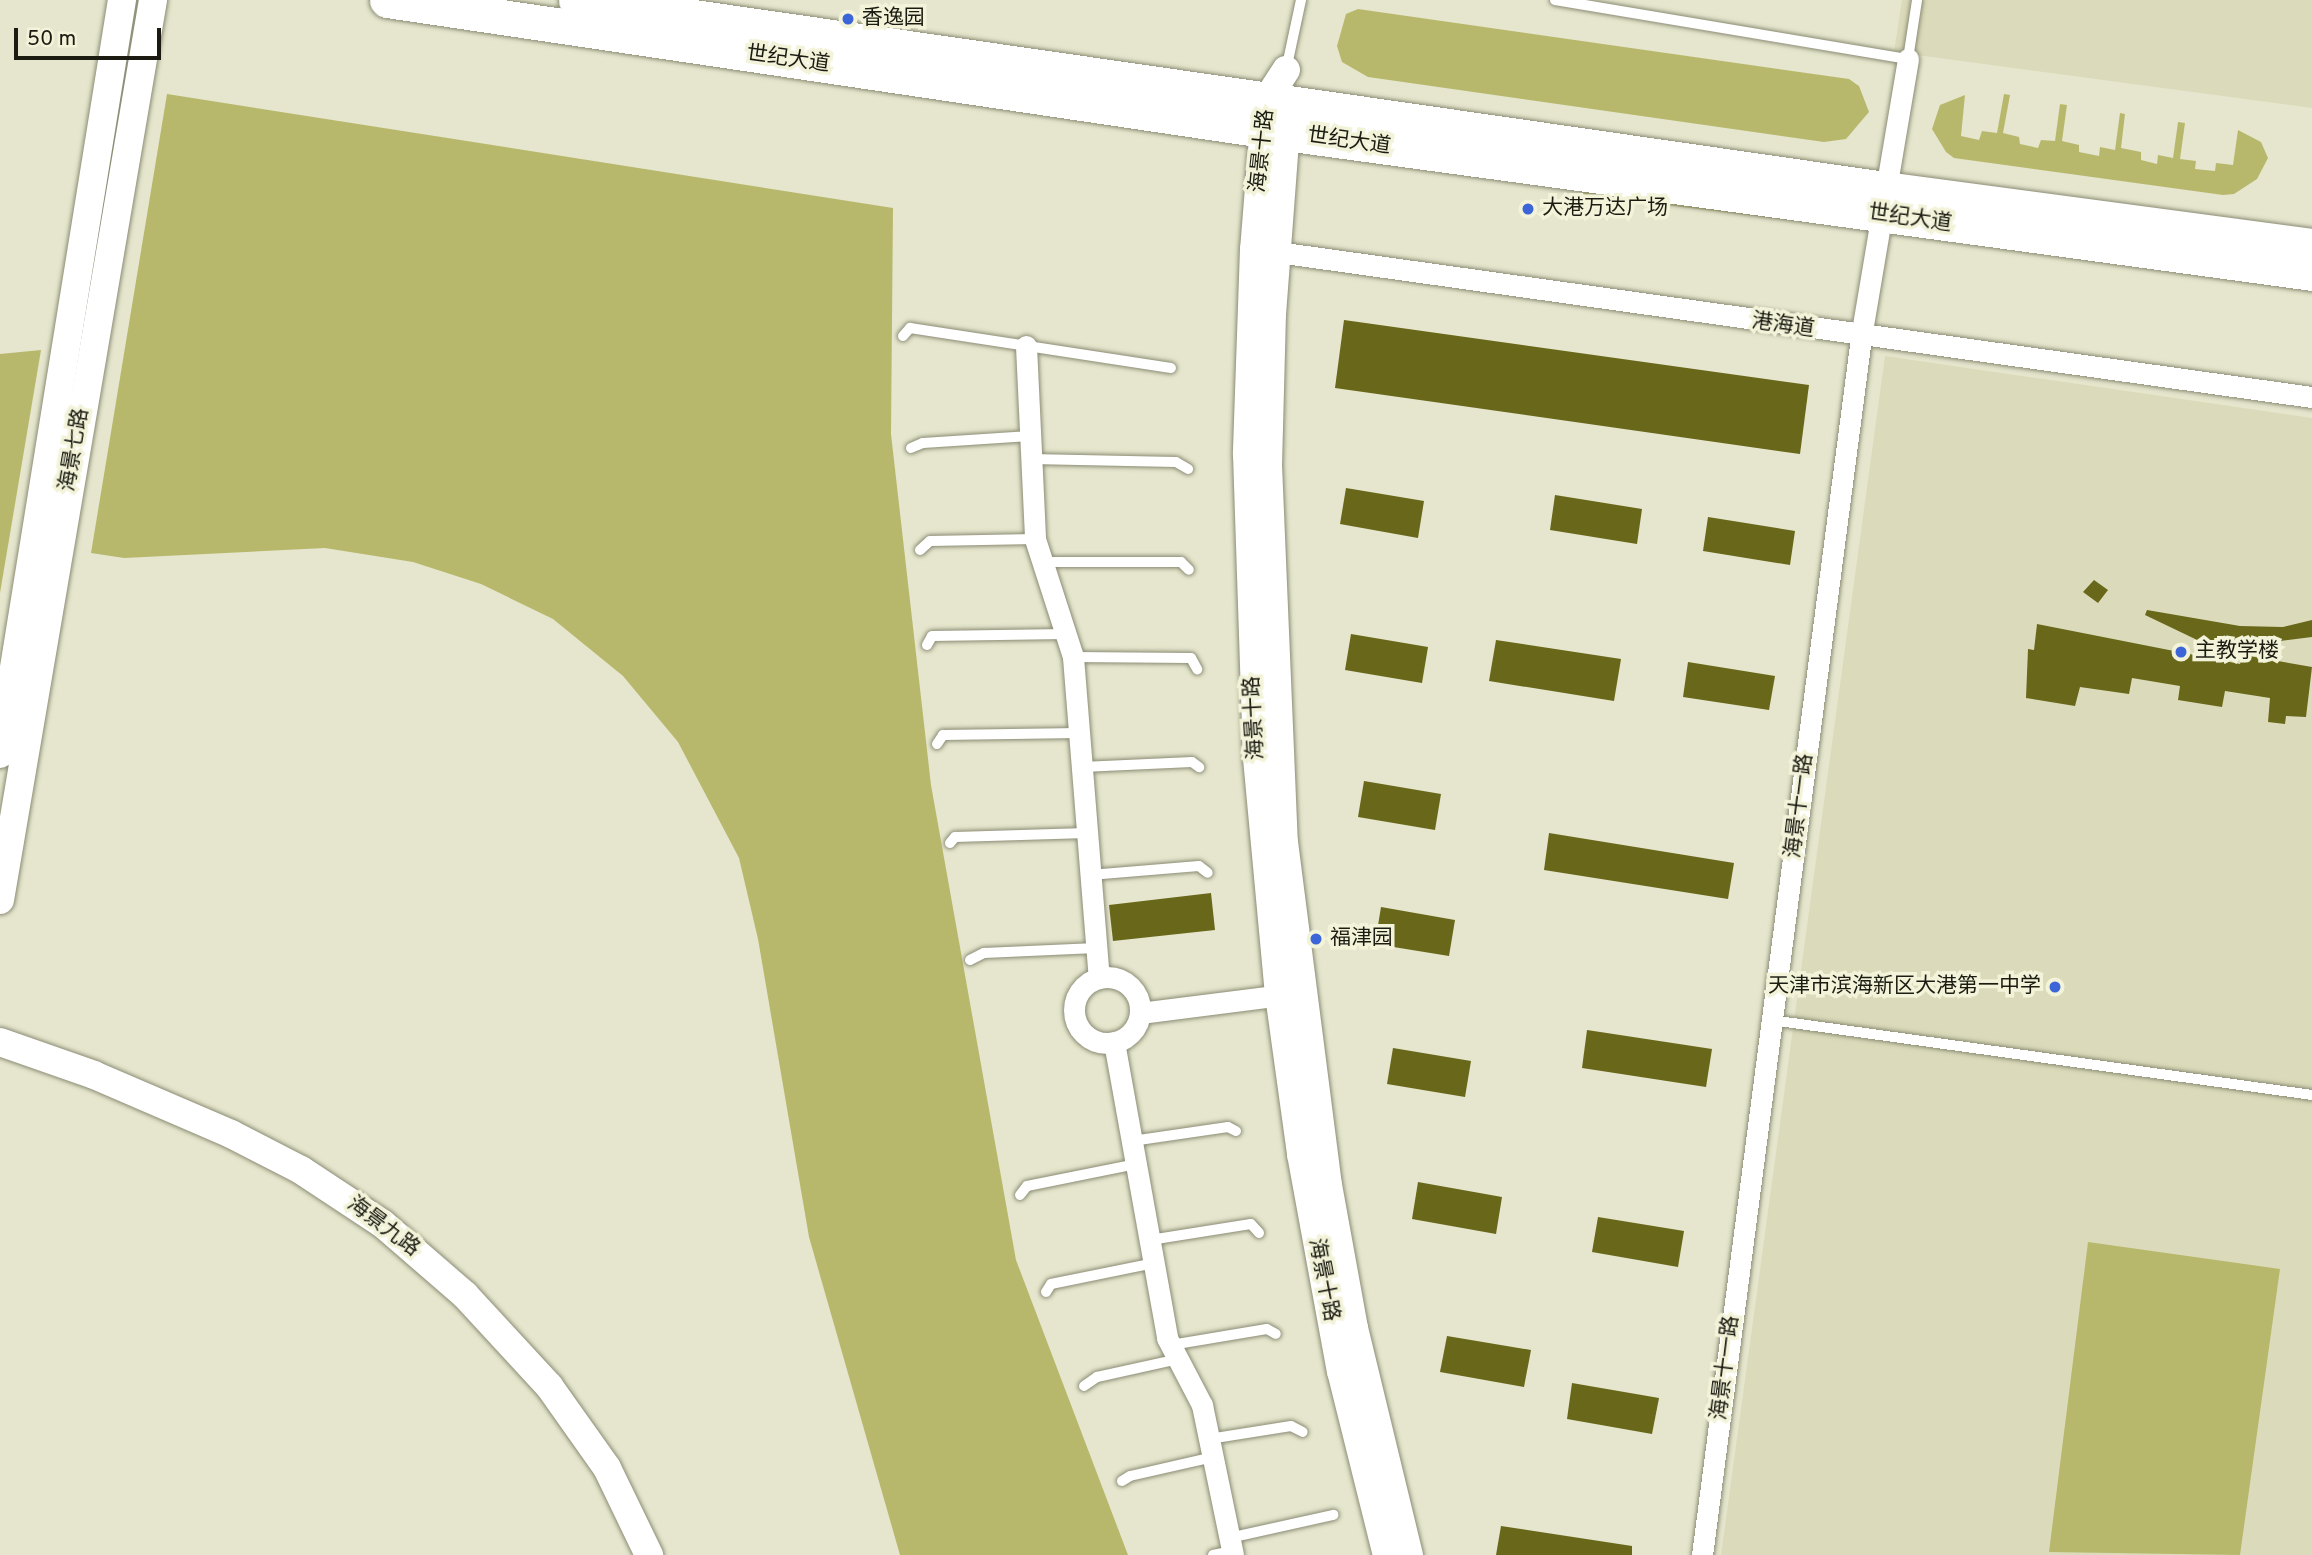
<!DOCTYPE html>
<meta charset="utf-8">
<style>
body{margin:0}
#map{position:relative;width:2312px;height:1555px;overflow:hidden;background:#e5e6cd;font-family:Overpass,"Noto Sans SC",sans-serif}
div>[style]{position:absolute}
.built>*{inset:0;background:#dbdbbb}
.green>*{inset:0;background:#b8b86d}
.building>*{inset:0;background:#696719}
.roads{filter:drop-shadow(0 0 2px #8c8c75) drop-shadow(0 0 2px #8c8c75)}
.service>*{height:10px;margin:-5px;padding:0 5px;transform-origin:5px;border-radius:5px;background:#fff}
.minor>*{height:21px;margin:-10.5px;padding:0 10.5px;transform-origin:10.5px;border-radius:10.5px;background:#fff}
.minor>.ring{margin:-10.5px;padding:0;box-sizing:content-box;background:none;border:21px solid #fff;border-radius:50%}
.tertiary>*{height:28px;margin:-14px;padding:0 14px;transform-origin:14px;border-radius:14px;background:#fff}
.primary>*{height:35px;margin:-17.5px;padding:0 17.5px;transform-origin:17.5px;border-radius:17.5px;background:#fff}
.dots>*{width:19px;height:19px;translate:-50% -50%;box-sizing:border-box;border:4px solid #f3f3da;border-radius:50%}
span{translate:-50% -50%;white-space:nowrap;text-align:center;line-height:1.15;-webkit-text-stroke:7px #f3f3da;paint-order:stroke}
.poi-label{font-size:21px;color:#1b1b12}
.left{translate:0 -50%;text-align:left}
.right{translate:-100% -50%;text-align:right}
.street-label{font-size:21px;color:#1b1b12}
.scale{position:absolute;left:14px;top:28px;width:147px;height:32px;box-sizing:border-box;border:4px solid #1b1b12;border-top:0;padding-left:9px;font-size:21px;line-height:24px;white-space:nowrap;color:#1b1b12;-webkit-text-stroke:5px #f3f3da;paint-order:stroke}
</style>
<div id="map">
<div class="built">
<div style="clip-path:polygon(1902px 0,2312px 0,2312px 108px,1894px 52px)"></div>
<div style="clip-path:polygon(1885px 356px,2312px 418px,2312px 1555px,1721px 1555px)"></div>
</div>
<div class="green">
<div style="clip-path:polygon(1358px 9px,1849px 79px,1859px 86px,1869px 112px,1846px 139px,1824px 142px,1368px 77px,1342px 62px,1337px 46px,1346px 14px)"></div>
<div style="clip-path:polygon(167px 94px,893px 208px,891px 434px,931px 785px,1016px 1260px,1128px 1555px,900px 1555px,809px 1237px,758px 939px,739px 858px,678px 742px,623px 676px,553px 619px,481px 584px,413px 562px,325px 548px,124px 558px,91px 553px)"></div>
<div style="clip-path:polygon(2004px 94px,2010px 95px,2003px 133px,2019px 137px,2020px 144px,2038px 148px,2041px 140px,2055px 141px,2060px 104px,2067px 105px,2062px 141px,2079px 145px,2079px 152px,2099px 156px,2100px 147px,2115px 150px,2120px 113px,2125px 114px,2121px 148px,2141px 152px,2141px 160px,2157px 164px,2158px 155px,2173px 158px,2178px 122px,2185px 123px,2180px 159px,2196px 161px,2195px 169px,2215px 171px,2216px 163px,2233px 165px,2238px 130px,2261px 142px,2268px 158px,2257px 179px,2234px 194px,2223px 195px,1954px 158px,1946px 152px,1932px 129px,1940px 105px,1965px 95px,1961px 136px,1979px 140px,1982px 131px,1997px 133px)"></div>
<div style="clip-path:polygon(1579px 190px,1821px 224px,1585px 195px)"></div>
<div style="clip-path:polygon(41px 350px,0 593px,0 354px)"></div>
<div style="clip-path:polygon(2088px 1242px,2280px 1269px,2240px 1555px,2049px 1552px)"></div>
</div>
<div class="building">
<div style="clip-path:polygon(1344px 320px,1809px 385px,1800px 454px,1335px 388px)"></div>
<div style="clip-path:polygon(1346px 488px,1424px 501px,1418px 538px,1340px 524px)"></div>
<div style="clip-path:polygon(1555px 495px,1642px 509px,1637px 544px,1550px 530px)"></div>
<div style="clip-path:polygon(1708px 517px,1795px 531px,1790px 565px,1703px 551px)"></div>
<div style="clip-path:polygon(2094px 580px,2108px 590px,2098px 603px,2083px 592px)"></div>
<div style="clip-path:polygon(2147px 610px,2240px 626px,2283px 627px,2312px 620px,2312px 637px,2216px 649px,2145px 615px)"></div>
<div style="clip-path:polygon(2037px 624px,2240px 664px,2243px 655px,2312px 667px,2306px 717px,2286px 716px,2285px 724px,2268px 722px,2270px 698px,2225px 691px,2222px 707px,2178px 700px,2180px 686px,2132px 678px,2129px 694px,2080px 687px,2075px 706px,2026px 698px,2028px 649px,2034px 650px)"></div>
<div style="clip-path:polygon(1351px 634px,1428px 647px,1422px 683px,1345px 670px)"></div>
<div style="clip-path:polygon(1496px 640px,1621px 659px,1614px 701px,1489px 681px)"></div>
<div style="clip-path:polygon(1688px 662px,1775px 676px,1769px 710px,1683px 697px)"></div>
<div style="clip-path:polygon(1364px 781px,1441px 794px,1435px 830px,1358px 817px)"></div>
<div style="clip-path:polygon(1549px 833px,1734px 863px,1728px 899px,1544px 870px)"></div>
<div style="clip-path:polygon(1211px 893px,1215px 930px,1113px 941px,1109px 905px)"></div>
<div style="clip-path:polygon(1381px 907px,1455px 920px,1449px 956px,1375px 944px)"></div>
<div style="clip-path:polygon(1587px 1030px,1712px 1049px,1706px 1087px,1582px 1068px)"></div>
<div style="clip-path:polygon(1393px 1048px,1471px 1061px,1465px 1097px,1387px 1084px)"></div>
<div style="clip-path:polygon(1418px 1182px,1502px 1197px,1496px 1234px,1412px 1219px)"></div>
<div style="clip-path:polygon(1598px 1217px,1684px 1231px,1678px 1267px,1592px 1252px)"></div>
<div style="clip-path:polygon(1447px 1336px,1531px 1350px,1524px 1387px,1440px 1372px)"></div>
<div style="clip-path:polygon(1572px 1383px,1659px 1398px,1652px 1434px,1567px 1419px)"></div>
<div style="clip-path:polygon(1501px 1526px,1632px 1546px,1632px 1555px,1496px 1555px)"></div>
</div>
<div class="roads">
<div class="service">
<div style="left:1555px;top:0;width:358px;rotate:9.5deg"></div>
<div style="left:1908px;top:59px;width:60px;rotate:-81.3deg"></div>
<div style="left:1286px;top:70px;width:72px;rotate:-77.9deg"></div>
<div style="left:903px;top:336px;width:11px;rotate:-49deg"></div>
<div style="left:910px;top:328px;width:264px;rotate:8.7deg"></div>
<div style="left:911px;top:448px;width:13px;rotate:-23deg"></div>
<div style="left:923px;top:443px;width:107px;rotate:-3.7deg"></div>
<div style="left:1031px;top:459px;width:145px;rotate:1.2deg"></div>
<div style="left:1176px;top:462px;width:14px;rotate:30deg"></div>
<div style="left:920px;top:550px;width:13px;rotate:-42deg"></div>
<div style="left:930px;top:541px;width:105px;rotate:-1.1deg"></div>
<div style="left:1042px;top:562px;width:139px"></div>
<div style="left:1181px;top:562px;width:11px;rotate:45deg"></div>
<div style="left:927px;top:645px;width:10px;rotate:-61deg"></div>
<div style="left:932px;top:636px;width:133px;rotate:-0.9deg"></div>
<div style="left:1073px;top:657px;width:118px;rotate:0.5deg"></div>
<div style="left:1191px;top:658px;width:13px;rotate:61deg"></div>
<div style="left:937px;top:744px;width:11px;rotate:-56deg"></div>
<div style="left:943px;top:735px;width:136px;rotate:-0.8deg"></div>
<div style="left:1082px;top:767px;width:110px;rotate:-2.6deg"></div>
<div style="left:1192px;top:762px;width:9px;rotate:36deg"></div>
<div style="left:950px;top:843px;width:8px;rotate:-50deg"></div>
<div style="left:955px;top:837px;width:132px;rotate:-1.7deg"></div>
<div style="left:1090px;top:875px;width:109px;rotate:-4.7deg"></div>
<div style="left:1199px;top:866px;width:11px;rotate:38deg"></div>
<div style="left:970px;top:960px;width:16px;rotate:-27deg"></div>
<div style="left:984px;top:953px;width:112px;rotate:-2.6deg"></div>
<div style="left:1771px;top:1020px;width:546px;rotate:7.89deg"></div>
<div style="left:1132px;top:1141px;width:97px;rotate:-8.3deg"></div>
<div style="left:1228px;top:1127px;width:9px;rotate:27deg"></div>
<div style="left:1020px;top:1195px;width:11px;rotate:-52deg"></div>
<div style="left:1027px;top:1186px;width:111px;rotate:-11.4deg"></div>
<div style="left:1150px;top:1240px;width:102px;rotate:-9deg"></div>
<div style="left:1251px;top:1224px;width:12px;rotate:48deg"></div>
<div style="left:1046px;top:1292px;width:9px;rotate:-58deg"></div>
<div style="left:1051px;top:1284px;width:105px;rotate:-11.5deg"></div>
<div style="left:1171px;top:1345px;width:97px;rotate:-9.5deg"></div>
<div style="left:1267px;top:1329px;width:10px;rotate:29deg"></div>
<div style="left:1084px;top:1386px;width:16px;rotate:-35deg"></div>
<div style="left:1097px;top:1377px;width:83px;rotate:-12.5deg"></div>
<div style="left:1209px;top:1439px;width:83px;rotate:-9deg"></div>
<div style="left:1291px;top:1426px;width:13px;rotate:27deg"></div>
<div style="left:1122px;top:1481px;width:9px;rotate:-32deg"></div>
<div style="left:1130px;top:1476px;width:85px;rotate:-12.9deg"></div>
<div style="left:1229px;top:1538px;width:107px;rotate:-12.5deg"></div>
<div style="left:1213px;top:1555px;width:19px;rotate:-12deg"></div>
</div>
<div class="minor">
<div style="left:1263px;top:250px;width:1059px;rotate:7.98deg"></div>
<div style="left:1026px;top:346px;width:193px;rotate:87.3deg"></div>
<div style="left:1035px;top:539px;width:124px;rotate:72.1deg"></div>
<div style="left:1073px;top:657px;width:322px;rotate:85.4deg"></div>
<div class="ring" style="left:1074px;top:977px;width:45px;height:45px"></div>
<div style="left:1140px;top:1013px;width:152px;rotate:-7.2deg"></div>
<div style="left:1114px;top:1042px;width:301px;rotate:79.8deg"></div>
<div style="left:1167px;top:1338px;width:76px;rotate:62.4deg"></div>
<div style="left:1202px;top:1405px;width:153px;rotate:78.3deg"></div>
<div style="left:1702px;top:1555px;width:1228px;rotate:-82.56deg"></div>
<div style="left:1861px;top:337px;width:282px;rotate:-80.4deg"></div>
</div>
<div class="tertiary">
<div style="left:1286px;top:70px;width:37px;rotate:123deg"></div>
<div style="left:1266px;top:101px;width:148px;rotate:94.6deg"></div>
<div style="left:1254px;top:249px;width:205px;rotate:92deg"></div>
<div style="left:1247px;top:454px;width:304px;rotate:88.1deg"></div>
<div style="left:1257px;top:758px;width:238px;rotate:84.7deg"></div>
<div style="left:1279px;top:995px;width:161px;rotate:82.1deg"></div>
<div style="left:1301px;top:1154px;width:221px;rotate:79.6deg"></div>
<div style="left:1341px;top:1371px;width:190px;rotate:76deg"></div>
<div style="left:1287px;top:115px;width:199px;rotate:94.3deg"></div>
<div style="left:1272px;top:313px;width:152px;rotate:91.5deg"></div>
<div style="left:1268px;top:465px;width:377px;rotate:87.6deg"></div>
<div style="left:1284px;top:842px;width:346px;rotate:82.7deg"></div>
<div style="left:1328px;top:1185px;width:145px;rotate:79.7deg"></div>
<div style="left:1354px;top:1328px;width:234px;rotate:76.4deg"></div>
<div style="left:0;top:754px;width:764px;rotate:-80.81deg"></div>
<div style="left:0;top:900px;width:913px;rotate:-80.35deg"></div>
<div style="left:0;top:1042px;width:100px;rotate:19.3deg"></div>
<div style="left:94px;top:1075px;width:149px;rotate:23.3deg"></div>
<div style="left:231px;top:1134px;width:79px;rotate:27.2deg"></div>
<div style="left:301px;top:1170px;width:98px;rotate:33.4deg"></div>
<div style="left:383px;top:1224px;width:108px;rotate:40.9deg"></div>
<div style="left:465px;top:1295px;width:124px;rotate:47.3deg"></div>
<div style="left:549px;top:1386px;width:100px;rotate:54.7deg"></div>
<div style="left:607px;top:1468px;width:97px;rotate:64.2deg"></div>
</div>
<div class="primary">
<div style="left:387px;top:0;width:886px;rotate:8.44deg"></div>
<div style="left:1263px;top:130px;width:1059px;rotate:7.76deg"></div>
<div style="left:576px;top:0;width:1322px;rotate:8.22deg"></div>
<div style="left:1884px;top:189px;width:432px;rotate:7.6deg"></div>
</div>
</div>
<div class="dots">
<div style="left:848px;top:19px;background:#3c66d7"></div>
<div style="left:1528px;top:209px;background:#3c66d7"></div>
<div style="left:2181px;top:652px;background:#3c66d7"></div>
<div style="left:1316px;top:939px;background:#3c66d7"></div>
<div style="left:2055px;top:987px;background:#3c66d7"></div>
</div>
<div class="poi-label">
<span class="left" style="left:862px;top:19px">香逸园</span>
<span class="left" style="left:1542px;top:209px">大港万达广场</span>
<span class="left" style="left:2195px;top:652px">主教学楼</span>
<span class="left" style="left:1330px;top:939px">福津园</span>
<span class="right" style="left:2041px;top:987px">天津市滨海新区大港第一中学</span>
</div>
<div class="street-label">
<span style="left:788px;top:60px;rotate:8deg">世纪大道</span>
<span style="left:1349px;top:142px;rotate:8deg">世纪大道</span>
<span style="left:1263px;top:151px;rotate:-84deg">海景十路</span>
<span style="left:1910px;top:219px;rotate:8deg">世纪大道</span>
<span style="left:1783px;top:326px;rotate:8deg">港海道</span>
<span style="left:75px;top:450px;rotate:-80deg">海景七路</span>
<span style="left:1255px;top:718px;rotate:-93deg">海景十路</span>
<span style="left:1800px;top:806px;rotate:-83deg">海景十一路</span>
<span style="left:383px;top:1227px;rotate:37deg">海景九路</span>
<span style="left:1323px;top:1280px;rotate:79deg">海景十路</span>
<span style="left:1726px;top:1368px;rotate:-83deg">海景十一路</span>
</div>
<div class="scale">50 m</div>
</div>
